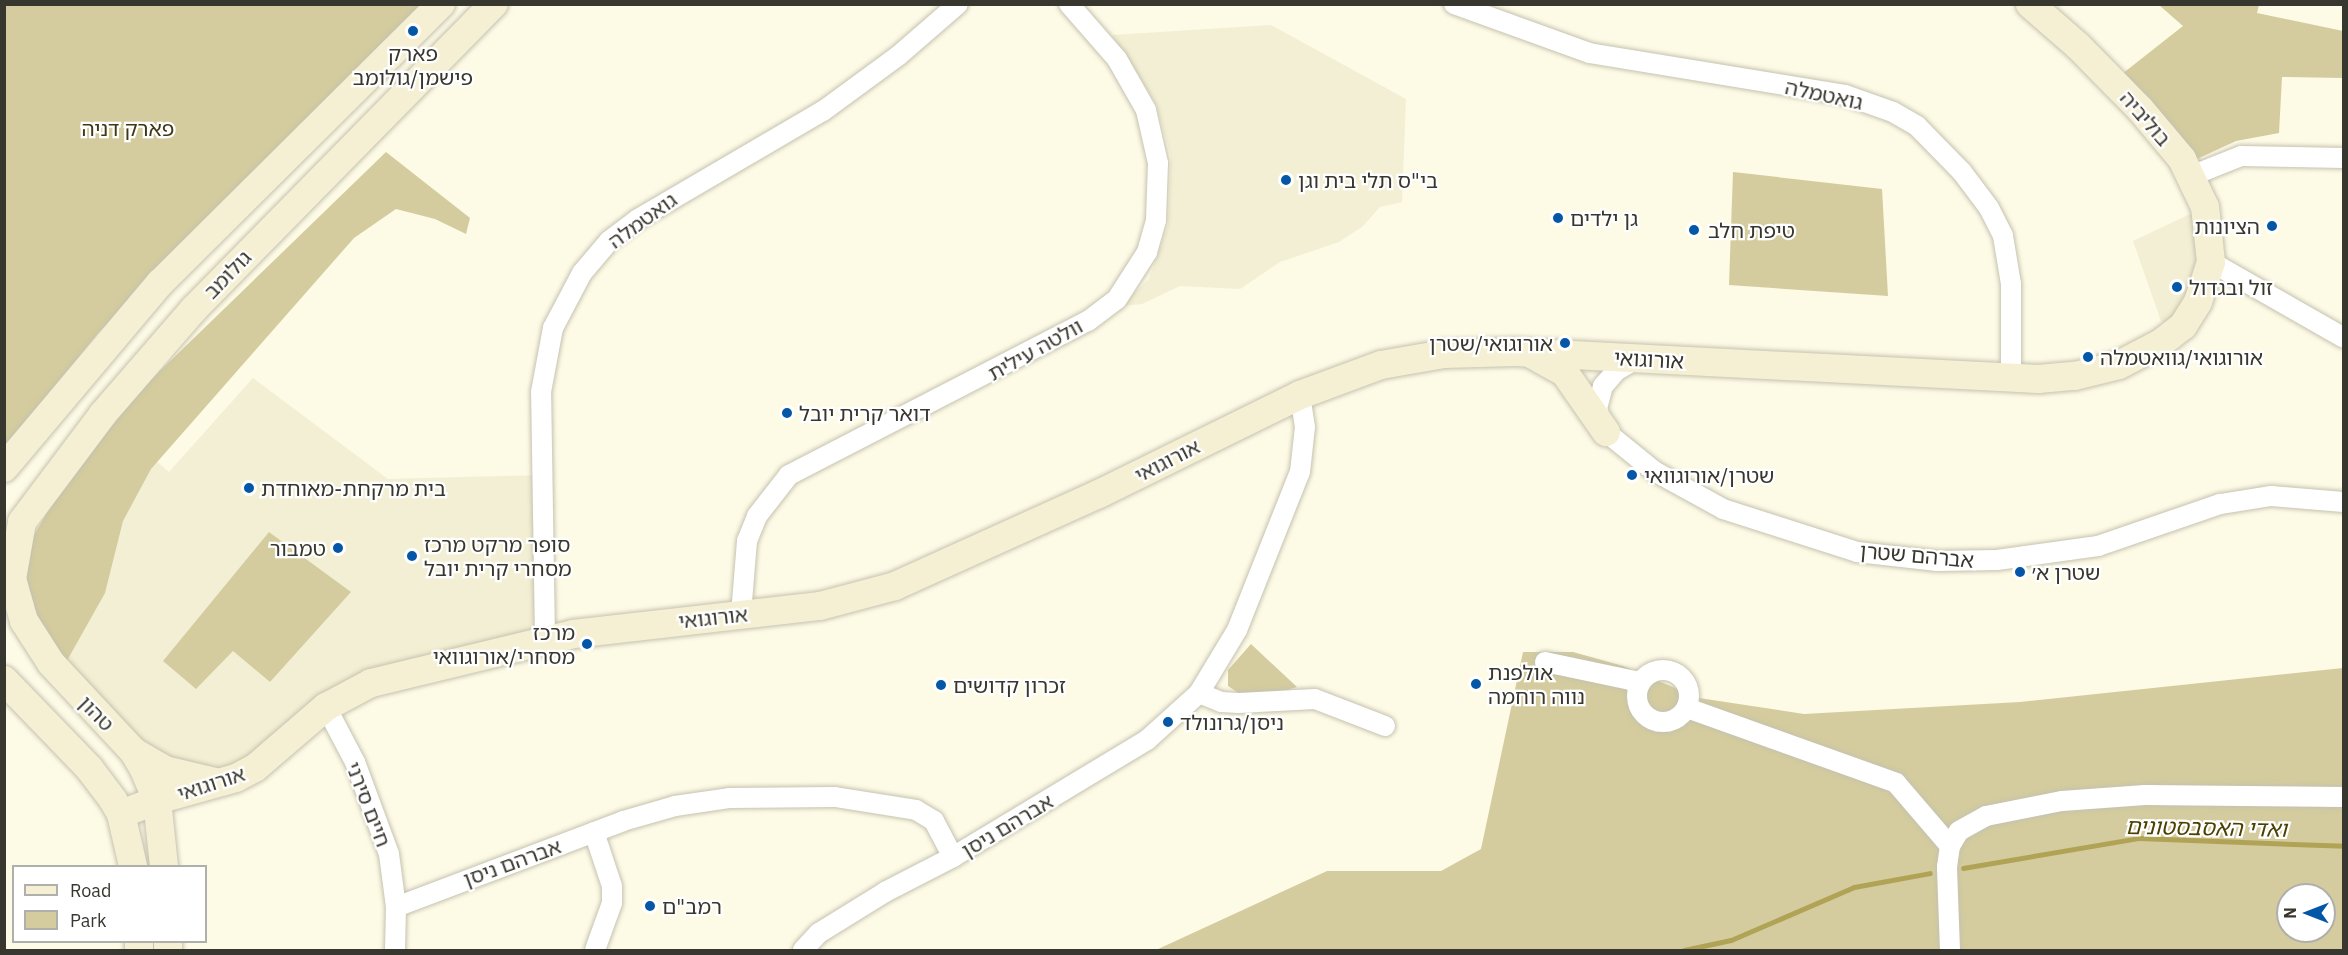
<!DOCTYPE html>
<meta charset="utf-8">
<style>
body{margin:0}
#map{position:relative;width:2348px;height:955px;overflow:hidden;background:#fdfae6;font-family:"IBM Plex Sans","Noto Sans Hebrew",sans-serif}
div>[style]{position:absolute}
.built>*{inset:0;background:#f3efd4}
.green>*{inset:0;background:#d4cc9e}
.stream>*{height:5px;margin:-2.5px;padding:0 2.5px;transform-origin:2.5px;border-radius:2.5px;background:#b1a355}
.roads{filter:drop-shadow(0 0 2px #c5c2af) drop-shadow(0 0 2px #c5c2af)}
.street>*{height:20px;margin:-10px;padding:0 10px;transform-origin:10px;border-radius:10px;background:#fff}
.street>.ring{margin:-10px;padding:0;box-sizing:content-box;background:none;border:20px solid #fff;border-radius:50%}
.secondary>*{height:28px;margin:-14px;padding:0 14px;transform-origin:14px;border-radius:14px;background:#f5f0d4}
.dots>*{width:16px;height:16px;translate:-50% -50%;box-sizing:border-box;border:3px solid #fff;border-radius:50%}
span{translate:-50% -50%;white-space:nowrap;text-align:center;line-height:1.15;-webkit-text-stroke:4.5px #fff;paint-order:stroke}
.poi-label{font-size:21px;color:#38372f}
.left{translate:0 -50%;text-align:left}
.right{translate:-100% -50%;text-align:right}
.street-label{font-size:21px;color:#38372f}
.park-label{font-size:21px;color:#3e3816}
.water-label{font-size:22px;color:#4a4000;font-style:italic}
.frame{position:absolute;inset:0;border:6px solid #38372f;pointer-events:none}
.legend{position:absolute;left:12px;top:865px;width:195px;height:78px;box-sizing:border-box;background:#fff;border:2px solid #afafac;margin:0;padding:8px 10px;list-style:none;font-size:18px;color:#38372f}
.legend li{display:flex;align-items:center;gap:12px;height:30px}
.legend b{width:30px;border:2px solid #afafac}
.north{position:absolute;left:2276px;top:883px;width:60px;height:60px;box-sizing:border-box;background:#fff;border:2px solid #afafac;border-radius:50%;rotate:270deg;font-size:16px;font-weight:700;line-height:24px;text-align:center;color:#38372f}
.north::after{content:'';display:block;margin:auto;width:21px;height:27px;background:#0457a6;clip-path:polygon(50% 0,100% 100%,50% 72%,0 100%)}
</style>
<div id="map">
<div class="built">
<div style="clip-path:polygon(1271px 25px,1406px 99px,1402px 202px,1380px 207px,1362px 227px,1339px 242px,1280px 262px,1240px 289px,1180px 286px,1142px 304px,1121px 306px,1149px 279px,1168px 226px,1171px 157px,1156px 103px,1112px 35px)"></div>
<div style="clip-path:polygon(2205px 207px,2211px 234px,2183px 326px,2161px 321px,2133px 241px)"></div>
<div style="clip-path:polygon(253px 378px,388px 479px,542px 475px,545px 640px,371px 683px,255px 768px,165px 770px,35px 642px,154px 459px,169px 472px)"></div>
</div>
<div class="green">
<div style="clip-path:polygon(10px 4px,426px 5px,99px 332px,5px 447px,5px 7px)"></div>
<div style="clip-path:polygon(2159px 5px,2259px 5px,2257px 13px,2343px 31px,2343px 78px,2282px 77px,2279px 133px,2236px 141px,2197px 159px,2122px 74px,2183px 26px)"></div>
<div style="clip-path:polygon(386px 152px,470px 218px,466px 234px,435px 219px,396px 209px,354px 238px,151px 469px,123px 521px,105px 593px,64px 666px,43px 636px,24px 572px,28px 545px,74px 467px,133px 397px)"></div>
<div style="clip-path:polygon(1733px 172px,1882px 189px,1888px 296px,1729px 285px)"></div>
<div style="clip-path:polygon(269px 532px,351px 592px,270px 682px,233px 651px,196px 689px,163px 661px)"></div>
<div style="clip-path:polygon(1251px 644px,1297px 687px,1278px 693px,1243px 696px,1228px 686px,1228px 670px)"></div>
<div style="clip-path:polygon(evenodd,1523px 652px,1573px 652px,1623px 666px,1699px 698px,1804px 714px,2020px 702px,2343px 668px,2343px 950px,1156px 950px,1327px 871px,1441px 871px,1481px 849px,1523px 652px,2288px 895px,2324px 895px,2324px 931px,2288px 931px,2288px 895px)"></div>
</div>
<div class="stream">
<div style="left:1963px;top:868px;width:179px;rotate:-9.7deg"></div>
<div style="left:2139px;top:838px;width:205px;rotate:2.2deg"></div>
<div style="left:1684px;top:950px;width:48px;rotate:-12deg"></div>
<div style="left:1731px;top:940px;width:134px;rotate:-23.3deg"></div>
<div style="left:1854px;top:887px;width:77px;rotate:-10.4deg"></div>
</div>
<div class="roads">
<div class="street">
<div style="left:1454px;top:4px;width:144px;rotate:19.9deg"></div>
<div style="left:1589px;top:53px;width:259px;rotate:9.3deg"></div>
<div style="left:1845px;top:95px;width:51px;rotate:19.5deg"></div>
<div style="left:1893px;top:112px;width:28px;rotate:30deg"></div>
<div style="left:1917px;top:126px;width:64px;rotate:45.6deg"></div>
<div style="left:1962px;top:172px;width:45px;rotate:53.1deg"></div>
<div style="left:1989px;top:208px;width:31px;rotate:63deg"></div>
<div style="left:2003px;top:236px;width:49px;rotate:80.5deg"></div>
<div style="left:2011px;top:284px;width:93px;rotate:90deg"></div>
<div style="left:2191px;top:176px;width:54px;rotate:-21.8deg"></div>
<div style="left:2241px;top:156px;width:103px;rotate:1.1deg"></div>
<div style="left:2211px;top:262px;width:153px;rotate:29.7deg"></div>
<div style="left:1638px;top:358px;width:24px;rotate:150deg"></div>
<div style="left:1617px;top:370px;width:21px;rotate:131deg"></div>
<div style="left:1603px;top:386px;width:24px;rotate:105deg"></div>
<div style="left:1597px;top:409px;width:25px;rotate:69deg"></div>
<div style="left:1606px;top:432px;width:62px;rotate:39.1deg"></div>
<div style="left:1654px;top:471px;width:79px;rotate:28.8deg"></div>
<div style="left:1723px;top:509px;width:141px;rotate:17.8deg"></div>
<div style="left:1857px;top:552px;width:81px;rotate:6.4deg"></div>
<div style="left:1937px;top:561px;width:60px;rotate:-1deg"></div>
<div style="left:1997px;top:560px;width:102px;rotate:-7.9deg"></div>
<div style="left:2098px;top:546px;width:129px;rotate:-19deg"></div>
<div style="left:2220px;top:504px;width:52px;rotate:-8.9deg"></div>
<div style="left:2271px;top:496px;width:73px;rotate:4.7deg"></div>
<div style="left:741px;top:614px;width:73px;rotate:-85.3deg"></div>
<div style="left:747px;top:541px;width:27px;rotate:-68deg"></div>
<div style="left:757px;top:516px;width:52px;rotate:-52deg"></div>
<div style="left:789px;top:475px;width:336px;rotate:-27.3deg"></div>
<div style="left:1088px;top:321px;width:36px;rotate:-37deg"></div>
<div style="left:1117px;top:299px;width:56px;rotate:-57.4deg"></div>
<div style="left:1147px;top:252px;width:33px;rotate:-74deg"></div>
<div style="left:1156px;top:220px;width:57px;rotate:-88deg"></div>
<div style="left:1158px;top:163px;width:54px;rotate:-102.8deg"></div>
<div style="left:1146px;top:110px;width:59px;rotate:-119.6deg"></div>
<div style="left:1117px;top:59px;width:73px;rotate:-131.1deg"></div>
<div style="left:545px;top:640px;width:248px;rotate:-90.9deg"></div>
<div style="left:541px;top:392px;width:65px;rotate:-79.4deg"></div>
<div style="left:553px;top:328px;width:62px;rotate:-62.2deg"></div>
<div style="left:582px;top:273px;width:42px;rotate:-49.8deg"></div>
<div style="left:609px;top:241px;width:36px;rotate:-37deg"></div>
<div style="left:638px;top:219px;width:214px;rotate:-30.3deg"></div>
<div style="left:823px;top:111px;width:93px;rotate:-36.3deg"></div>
<div style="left:898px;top:56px;width:79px;rotate:-40.9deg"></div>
<div style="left:1545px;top:662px;width:97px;rotate:11.9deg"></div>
<div class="ring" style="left:1637px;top:670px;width:32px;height:32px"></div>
<div style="left:1199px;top:693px;width:24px;rotate:22deg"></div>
<div style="left:1221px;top:702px;width:18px;rotate:3deg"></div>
<div style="left:1239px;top:703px;width:76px;rotate:-3deg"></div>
<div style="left:1315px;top:699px;width:75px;rotate:21.1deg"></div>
<div style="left:326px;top:707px;width:62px;rotate:62.2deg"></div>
<div style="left:355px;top:762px;width:98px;rotate:69.7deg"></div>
<div style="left:389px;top:854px;width:53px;rotate:82.5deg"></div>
<div style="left:396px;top:907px;width:43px;rotate:91.3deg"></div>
<div style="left:1687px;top:708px;width:222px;rotate:19.7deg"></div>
<div style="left:1896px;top:783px;width:83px;rotate:49.4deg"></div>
<div style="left:594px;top:832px;width:57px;rotate:71.6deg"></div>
<div style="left:612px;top:886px;width:17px;rotate:90deg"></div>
<div style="left:612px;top:903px;width:50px;rotate:109.9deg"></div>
<div style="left:396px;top:907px;width:243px;rotate:-20.7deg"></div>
<div style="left:623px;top:821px;width:54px;rotate:-16.1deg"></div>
<div style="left:675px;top:806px;width:56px;rotate:-8.3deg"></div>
<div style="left:730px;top:798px;width:105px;rotate:-0.5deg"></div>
<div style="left:835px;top:797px;width:82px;rotate:9.1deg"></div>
<div style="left:916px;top:810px;width:21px;rotate:31deg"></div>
<div style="left:934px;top:821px;width:41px;rotate:62.2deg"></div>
<div style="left:803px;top:950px;width:23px;rotate:-47deg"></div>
<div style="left:819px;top:933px;width:78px;rotate:-31.8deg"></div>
<div style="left:885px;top:892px;width:76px;rotate:-27.2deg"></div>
<div style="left:953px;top:857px;width:227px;rotate:-31.1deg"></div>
<div style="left:1147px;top:740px;width:70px;rotate:-42.1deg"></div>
<div style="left:1199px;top:693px;width:74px;rotate:-58.9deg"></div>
<div style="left:1237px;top:630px;width:170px;rotate:-68.3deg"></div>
<div style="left:1300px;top:472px;width:45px;rotate:-83.7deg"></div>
<div style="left:1305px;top:427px;width:32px;rotate:-99deg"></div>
<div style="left:1950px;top:950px;width:83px;rotate:-92.1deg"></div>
<div style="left:1947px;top:867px;width:21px;rotate:-82deg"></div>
<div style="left:1950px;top:846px;width:17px;rotate:-59deg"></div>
<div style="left:1959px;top:831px;width:31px;rotate:-29deg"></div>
<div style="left:1986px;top:816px;width:77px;rotate:-11.2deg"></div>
<div style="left:2062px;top:801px;width:83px;rotate:-4.1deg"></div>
<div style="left:2145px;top:795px;width:199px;rotate:0.6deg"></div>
</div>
<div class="secondary">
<div style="left:1533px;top:355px;width:37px;rotate:29deg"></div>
<div style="left:1565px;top:373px;width:72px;rotate:55.2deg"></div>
<div style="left:4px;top:468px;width:242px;rotate:-49.9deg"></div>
<div style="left:160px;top:283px;width:396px;rotate:-44.8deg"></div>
<div style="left:4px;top:680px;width:122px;rotate:46deg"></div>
<div style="left:89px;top:768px;width:40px;rotate:53deg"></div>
<div style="left:113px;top:800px;width:16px;rotate:60deg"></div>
<div style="left:121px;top:814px;width:53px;rotate:77deg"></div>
<div style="left:136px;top:753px;width:34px;rotate:30deg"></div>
<div style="left:165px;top:770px;width:51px;rotate:13.5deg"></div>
<div style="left:121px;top:814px;width:39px;rotate:-21deg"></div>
<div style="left:157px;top:800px;width:82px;rotate:-15.6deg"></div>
<div style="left:236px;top:778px;width:21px;rotate:-28deg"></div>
<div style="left:255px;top:768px;width:94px;rotate:-40.7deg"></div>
<div style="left:326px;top:707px;width:51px;rotate:-28.1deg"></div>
<div style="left:371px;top:683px;width:208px;rotate:-13.6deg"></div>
<div style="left:573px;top:634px;width:249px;rotate:-6.5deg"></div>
<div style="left:820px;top:606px;width:78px;rotate:-14.9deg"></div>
<div style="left:895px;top:586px;width:224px;rotate:-24.3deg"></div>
<div style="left:1099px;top:494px;width:224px;rotate:-26.2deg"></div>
<div style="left:1300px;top:395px;width:86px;rotate:-20.3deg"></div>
<div style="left:1381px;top:365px;width:64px;rotate:-9.9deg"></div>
<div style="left:1444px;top:354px;width:71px;rotate:-1.6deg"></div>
<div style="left:1515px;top:352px;width:524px;rotate:2.96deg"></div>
<div style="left:2038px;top:379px;width:37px;rotate:-5deg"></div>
<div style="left:2075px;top:376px;width:45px;rotate:-14deg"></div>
<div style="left:2119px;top:365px;width:47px;rotate:-27.6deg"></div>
<div style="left:2161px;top:343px;width:28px;rotate:-38deg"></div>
<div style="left:2183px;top:326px;width:28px;rotate:-58deg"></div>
<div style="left:2198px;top:302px;width:42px;rotate:-72deg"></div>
<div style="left:2211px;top:262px;width:55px;rotate:-96.2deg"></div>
<div style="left:2205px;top:207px;width:53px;rotate:-115.6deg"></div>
<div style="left:2182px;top:159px;width:65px;rotate:-130deg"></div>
<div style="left:2140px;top:109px;width:88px;rotate:-134.5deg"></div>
<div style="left:2078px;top:46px;width:64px;rotate:-138.8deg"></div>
<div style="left:164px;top:866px;width:66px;rotate:-96.1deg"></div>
<div style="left:157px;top:800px;width:34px;rotate:-113deg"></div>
<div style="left:144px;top:769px;width:21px;rotate:-121deg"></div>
<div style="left:133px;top:751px;width:120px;rotate:-133deg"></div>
<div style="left:51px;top:663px;width:50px;rotate:-122.7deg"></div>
<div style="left:24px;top:621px;width:44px;rotate:-105.9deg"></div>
<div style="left:12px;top:579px;width:58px;rotate:-80deg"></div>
<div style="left:22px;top:522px;width:135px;rotate:-53.1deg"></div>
<div style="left:103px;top:414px;width:138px;rotate:-49.1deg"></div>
<div style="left:193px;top:310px;width:429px;rotate:-45.5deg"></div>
<div style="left:168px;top:942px;width:8px;rotate:90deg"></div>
<div style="left:139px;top:950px;width:8px;rotate:-90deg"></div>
</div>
</div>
<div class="dots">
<div style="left:413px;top:31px;background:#0457a6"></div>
<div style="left:1286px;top:180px;background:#0457a6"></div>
<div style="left:1558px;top:218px;background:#0457a6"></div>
<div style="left:2272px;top:226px;background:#0457a6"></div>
<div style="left:1694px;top:230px;background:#0457a6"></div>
<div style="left:2177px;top:287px;background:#0457a6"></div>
<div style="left:1565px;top:343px;background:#0457a6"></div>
<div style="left:2088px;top:357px;background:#0457a6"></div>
<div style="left:787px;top:413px;background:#0457a6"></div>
<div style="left:1632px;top:475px;background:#0457a6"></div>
<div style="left:249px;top:488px;background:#0457a6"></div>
<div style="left:338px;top:548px;background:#0457a6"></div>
<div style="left:412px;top:556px;background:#0457a6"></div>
<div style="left:2020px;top:572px;background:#0457a6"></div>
<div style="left:587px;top:644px;background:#0457a6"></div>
<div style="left:1476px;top:684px;background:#0457a6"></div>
<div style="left:941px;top:685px;background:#0457a6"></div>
<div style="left:1168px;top:722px;background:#0457a6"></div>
<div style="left:650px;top:906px;background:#0457a6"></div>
</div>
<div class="poi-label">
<span style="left:413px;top:65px">פארק<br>פישמן/גולומב</span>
<span class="left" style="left:1298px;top:180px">בי"ס תלי בית וגן</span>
<span class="left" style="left:1570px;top:218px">גן ילדים</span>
<span class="right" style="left:2260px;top:226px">הציונות</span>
<span class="left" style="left:1708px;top:230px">טיפת חלב</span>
<span class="left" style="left:2189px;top:287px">זול ובגדול</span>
<span class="right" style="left:1553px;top:343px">אורוגואי/שטרן</span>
<span class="left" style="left:2100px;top:357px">אורוגואי/גוואטמלה</span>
<span class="left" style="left:799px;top:413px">דואר קרית יובל</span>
<span class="left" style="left:1644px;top:475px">שטרן/אורוגוואי</span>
<span class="left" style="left:261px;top:488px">בית מרקחת-מאוחדת</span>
<span class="left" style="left:424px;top:556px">סופר מרקט מרכז<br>מסחרי קרית יובל</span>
<span class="right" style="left:326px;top:548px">טמבור</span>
<span class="left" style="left:2032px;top:572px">שטרן א׳</span>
<span class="right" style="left:575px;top:644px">מרכז<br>מסחרי/אורוגוואי</span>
<span class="left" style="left:1488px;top:684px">אולפנת<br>נווה רוחמה</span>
<span class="left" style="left:953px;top:685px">זכרון קדושים</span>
<span class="left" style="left:1180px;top:722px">ניסן/גרונולד</span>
<span class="left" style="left:662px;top:906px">רמב"ם</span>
</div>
<div class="street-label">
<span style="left:1824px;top:94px;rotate:12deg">גואטמלה</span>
<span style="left:2146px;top:118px;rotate:49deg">בוליביה</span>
<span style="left:642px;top:220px;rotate:-36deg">גואטמלה</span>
<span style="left:227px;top:274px;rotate:-46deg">גולומב</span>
<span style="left:1035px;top:349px;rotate:-29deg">וולטה עילית</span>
<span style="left:1649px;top:359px;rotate:3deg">אורוגואי</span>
<span style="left:1167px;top:460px;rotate:-27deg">אורוגואי</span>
<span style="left:1917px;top:555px;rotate:5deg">אברהם שטרן</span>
<span style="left:713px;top:617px;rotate:-6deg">אורוגואי</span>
<span style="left:97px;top:713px;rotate:46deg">טהון</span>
<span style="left:211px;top:783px;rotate:-18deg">אורוגואי</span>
<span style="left:369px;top:804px;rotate:69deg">חיים סירני</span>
<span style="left:1007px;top:825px;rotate:-31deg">אברהם ניסן</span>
<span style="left:512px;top:862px;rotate:-20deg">אברהם ניסן</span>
</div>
<div class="park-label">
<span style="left:128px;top:128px">פארק דניה</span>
</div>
<div class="water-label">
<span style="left:2206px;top:827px;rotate:1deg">ואדי האסבסטונים</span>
</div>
<div class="frame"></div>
<ul class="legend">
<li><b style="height:8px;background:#f5f0d4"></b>Road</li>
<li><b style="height:16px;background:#d4cc9e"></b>Park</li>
</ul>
<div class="north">N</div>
</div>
